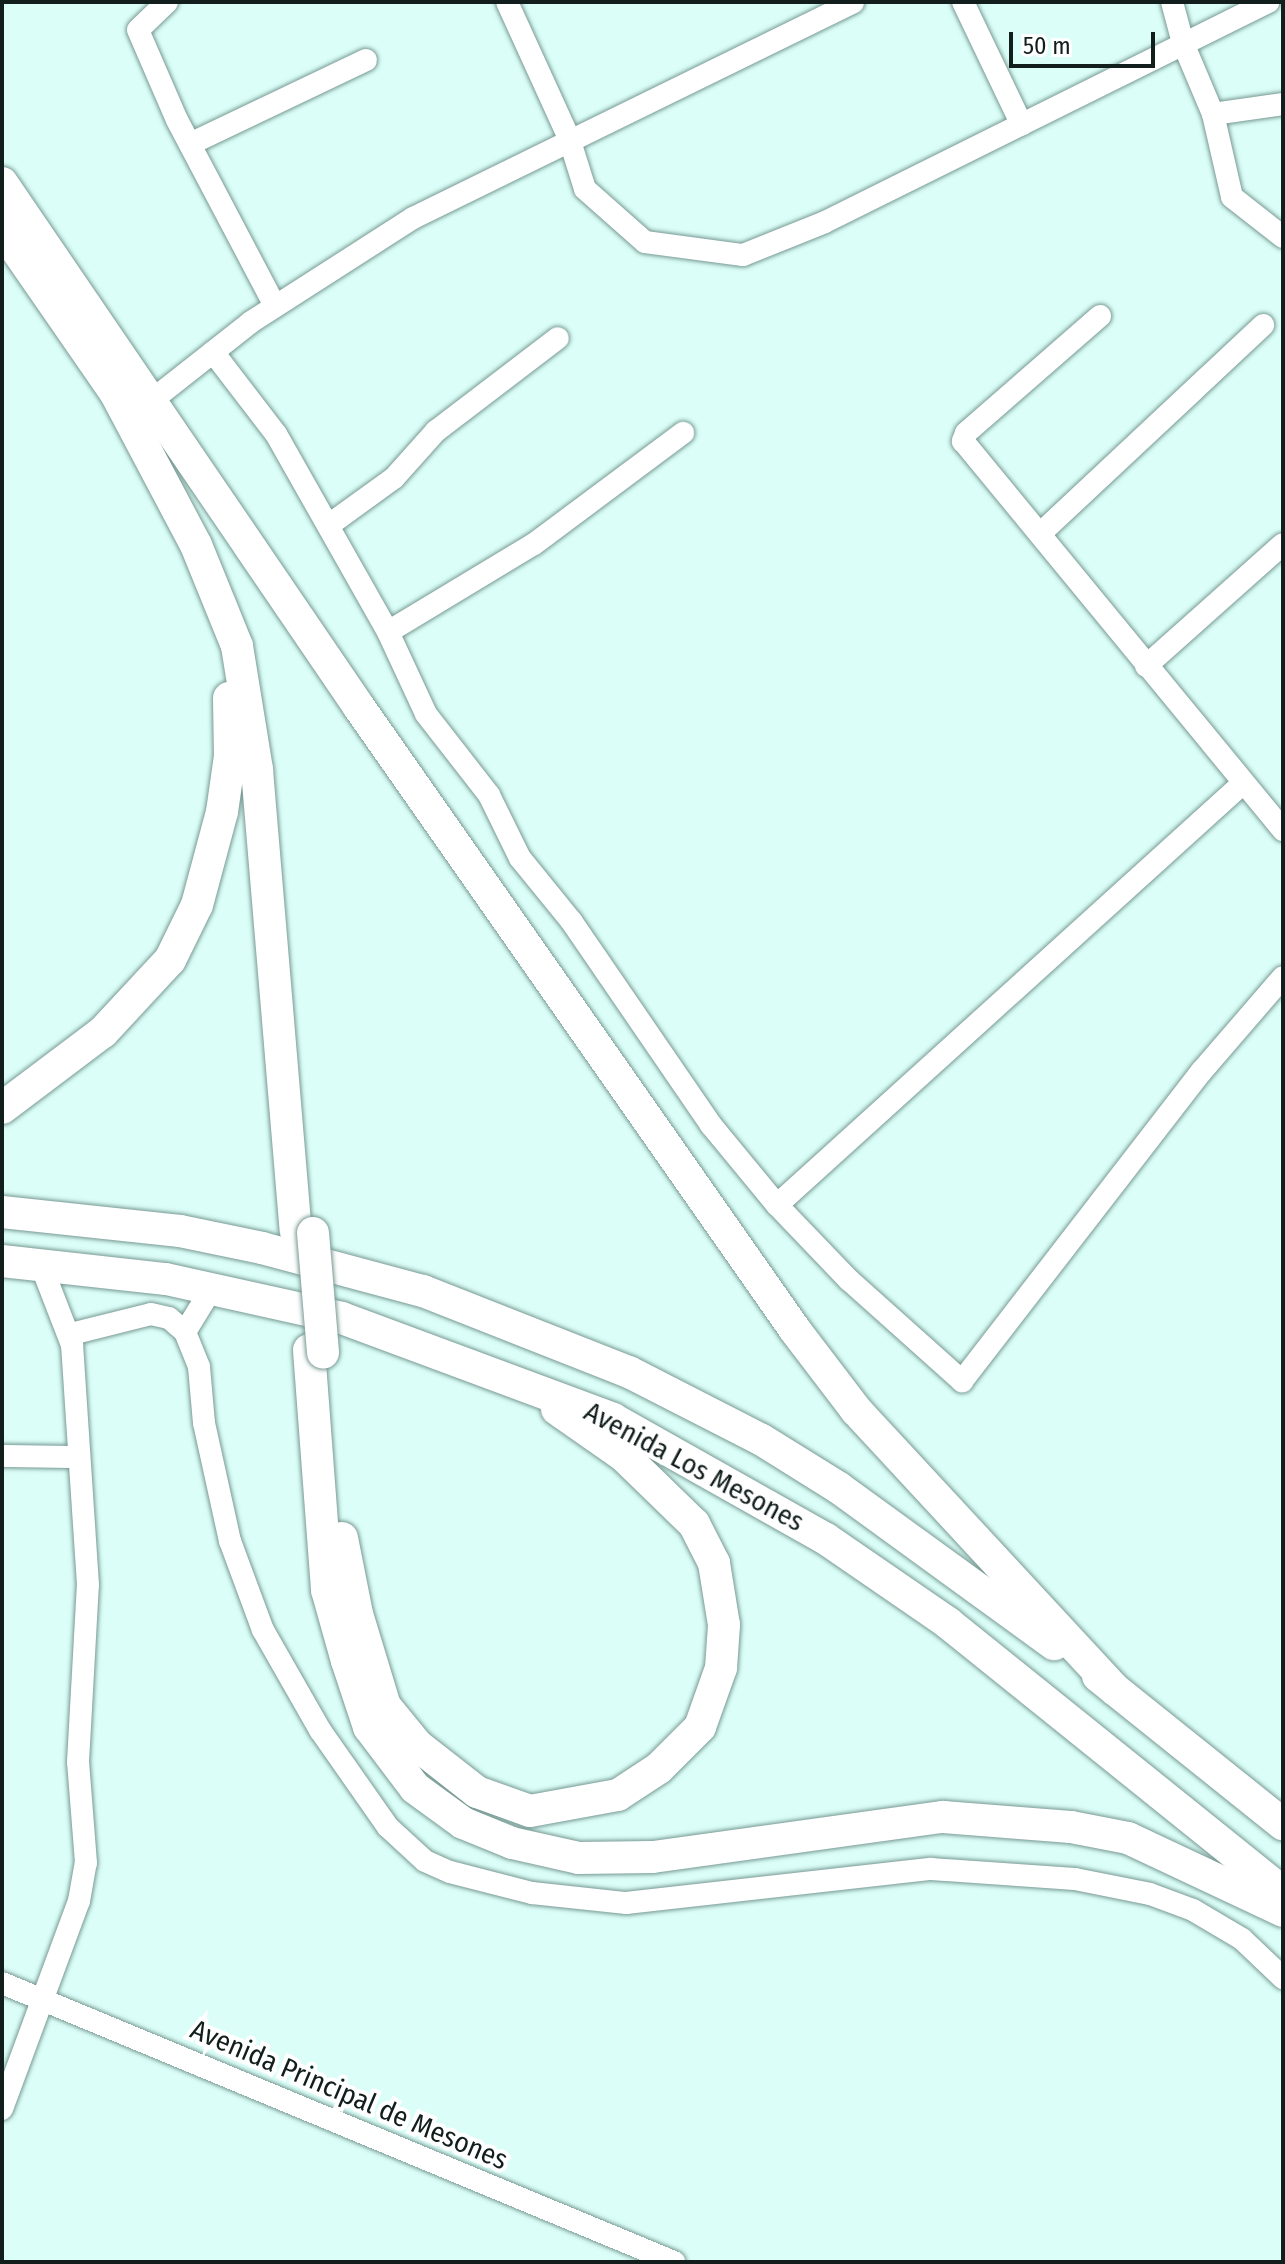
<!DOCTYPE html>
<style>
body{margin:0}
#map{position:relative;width:1285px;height:2264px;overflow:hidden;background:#dbfef8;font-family:"Fira Sans Condensed",sans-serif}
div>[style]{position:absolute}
.roads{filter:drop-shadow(0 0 2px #789993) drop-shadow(0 0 2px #789993)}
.minor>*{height:22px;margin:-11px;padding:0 11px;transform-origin:11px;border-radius:11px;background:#fff}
.highway>*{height:32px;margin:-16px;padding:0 16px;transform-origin:16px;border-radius:16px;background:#fff}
.bridges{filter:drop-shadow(0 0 2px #789993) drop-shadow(0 0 2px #789993)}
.highway-bridge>*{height:32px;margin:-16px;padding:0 16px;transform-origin:16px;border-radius:16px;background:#fff}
span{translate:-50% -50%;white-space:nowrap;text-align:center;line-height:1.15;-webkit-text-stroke:8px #fff;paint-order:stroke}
.street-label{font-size:28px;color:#111e1c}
.frame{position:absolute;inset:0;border:4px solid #111e1c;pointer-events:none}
.scale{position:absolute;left:1009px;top:32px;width:146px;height:36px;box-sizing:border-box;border:4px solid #111e1c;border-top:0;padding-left:10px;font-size:24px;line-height:28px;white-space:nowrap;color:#111e1c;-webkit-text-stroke:6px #fff;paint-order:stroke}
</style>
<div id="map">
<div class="roads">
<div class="minor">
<div style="left:167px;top:2px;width:40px;rotate:136deg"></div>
<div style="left:138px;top:30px;width:98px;rotate:66.6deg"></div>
<div style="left:177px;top:120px;width:210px;rotate:62.2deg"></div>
<div style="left:507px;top:2px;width:149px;rotate:65.5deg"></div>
<div style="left:569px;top:138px;width:53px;rotate:72.6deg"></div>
<div style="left:585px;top:189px;width:80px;rotate:41.5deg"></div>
<div style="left:645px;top:242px;width:99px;rotate:7.6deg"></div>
<div style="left:743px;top:255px;width:88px;rotate:-21.9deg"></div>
<div style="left:825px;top:222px;width:495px;rotate:-26.4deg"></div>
<div style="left:963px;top:2px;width:136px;rotate:64.4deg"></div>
<div style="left:1172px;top:2px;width:42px;rotate:75deg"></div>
<div style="left:1183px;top:43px;width:77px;rotate:67.1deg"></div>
<div style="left:1213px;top:114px;width:85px;rotate:77.1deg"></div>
<div style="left:1232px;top:197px;width:65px;rotate:38.1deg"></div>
<div style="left:1213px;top:114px;width:71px;rotate:-8.1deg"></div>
<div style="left:190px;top:144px;width:195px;rotate:-25.5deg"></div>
<div style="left:1100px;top:316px;width:178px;rotate:138.9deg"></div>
<div style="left:966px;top:433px;width:9px;rotate:111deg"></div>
<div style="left:963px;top:441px;width:504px;rotate:50.56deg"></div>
<div style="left:213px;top:352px;width:103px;rotate:52.5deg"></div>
<div style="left:276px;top:434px;width:227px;rotate:60.5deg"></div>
<div style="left:388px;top:632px;width:90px;rotate:65.1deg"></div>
<div style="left:426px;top:714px;width:103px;rotate:52.1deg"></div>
<div style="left:489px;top:795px;width:70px;rotate:63.8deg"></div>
<div style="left:520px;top:858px;width:82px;rotate:50.9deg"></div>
<div style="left:572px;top:922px;width:246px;rotate:55.6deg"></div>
<div style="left:711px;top:1125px;width:104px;rotate:50.5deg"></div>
<div style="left:777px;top:1205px;width:104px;rotate:46.2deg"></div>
<div style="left:849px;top:1280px;width:152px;rotate:41.8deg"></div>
<div style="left:962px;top:1381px;width:391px;rotate:-52.3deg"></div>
<div style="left:1201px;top:1072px;width:125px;rotate:-49.2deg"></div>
<div style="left:151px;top:401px;width:127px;rotate:-38.3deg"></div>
<div style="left:251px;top:322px;width:193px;rotate:-32.7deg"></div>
<div style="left:413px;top:218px;width:490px;rotate:-26.1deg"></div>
<div style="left:329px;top:525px;width:80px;rotate:-35.9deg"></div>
<div style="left:394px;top:478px;width:63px;rotate:-48.2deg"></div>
<div style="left:436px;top:431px;width:153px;rotate:-37.3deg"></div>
<div style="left:1042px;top:532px;width:303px;rotate:-43.1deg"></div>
<div style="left:388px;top:632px;width:170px;rotate:-31.1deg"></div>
<div style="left:534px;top:544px;width:186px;rotate:-36.7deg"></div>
<div style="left:1146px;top:666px;width:183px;rotate:-41.7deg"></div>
<div style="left:777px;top:1205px;width:626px;rotate:-42.15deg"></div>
<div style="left:185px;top:1332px;width:52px;rotate:-58.5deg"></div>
<div style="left:71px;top:1334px;width:82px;rotate:-14deg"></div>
<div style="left:151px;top:1314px;width:18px;rotate:13deg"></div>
<div style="left:169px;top:1318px;width:21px;rotate:41deg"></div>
<div style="left:185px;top:1332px;width:38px;rotate:68deg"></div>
<div style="left:199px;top:1367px;width:56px;rotate:84.9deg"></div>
<div style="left:204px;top:1423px;width:121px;rotate:77.6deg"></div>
<div style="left:230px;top:1541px;width:95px;rotate:69.7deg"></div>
<div style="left:263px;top:1630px;width:115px;rotate:60.3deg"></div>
<div style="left:320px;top:1730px;width:118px;rotate:55deg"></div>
<div style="left:388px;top:1827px;width:50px;rotate:42.6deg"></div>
<div style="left:425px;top:1861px;width:27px;rotate:24deg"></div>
<div style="left:450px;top:1872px;width:85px;rotate:14.4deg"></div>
<div style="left:532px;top:1893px;width:95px;rotate:6.1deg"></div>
<div style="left:626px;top:1903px;width:307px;rotate:-6.4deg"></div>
<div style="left:931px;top:1869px;width:144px;rotate:4deg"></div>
<div style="left:1075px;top:1879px;width:76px;rotate:11.3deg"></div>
<div style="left:1150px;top:1894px;width:46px;rotate:20.4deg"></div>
<div style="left:1193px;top:1910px;width:57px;rotate:30.6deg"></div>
<div style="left:1242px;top:1939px;width:57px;rotate:43.6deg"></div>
<div style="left:2px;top:1456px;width:74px;rotate:0.8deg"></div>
<div style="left:2px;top:1983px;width:728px;rotate:22.55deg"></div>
<div style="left:2px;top:2109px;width:222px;rotate:-69.7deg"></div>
<div style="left:79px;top:1901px;width:39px;rotate:-80deg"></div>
<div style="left:86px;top:1863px;width:101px;rotate:-94.5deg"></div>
<div style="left:78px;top:1762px;width:177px;rotate:-86.8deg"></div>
<div style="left:88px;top:1585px;width:241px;rotate:-93.8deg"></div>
<div style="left:72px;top:1345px;width:86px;rotate:-111.2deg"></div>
</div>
<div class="highway">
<div style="left:2px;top:183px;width:634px;rotate:55.73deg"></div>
<div style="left:359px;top:707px;width:760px;rotate:55.01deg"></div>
<div style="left:795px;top:1330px;width:101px;rotate:52.7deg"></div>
<div style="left:856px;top:1410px;width:381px;rotate:47.2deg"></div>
<div style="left:2px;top:229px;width:198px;rotate:55.3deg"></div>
<div style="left:115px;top:392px;width:173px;rotate:62.1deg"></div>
<div style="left:196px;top:545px;width:109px;rotate:67.9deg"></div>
<div style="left:237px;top:646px;width:126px;rotate:80.8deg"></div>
<div style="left:257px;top:770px;width:462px;rotate:85.2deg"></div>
<div style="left:2px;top:1108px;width:126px;rotate:-37deg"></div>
<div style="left:103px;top:1032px;width:98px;rotate:-47.1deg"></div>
<div style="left:170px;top:960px;width:61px;rotate:-63.9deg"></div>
<div style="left:197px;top:905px;width:96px;rotate:-75deg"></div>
<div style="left:222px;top:812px;width:57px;rotate:-81.9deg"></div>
<div style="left:230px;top:756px;width:58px;rotate:-91deg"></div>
<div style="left:2px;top:1212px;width:179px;rotate:6.1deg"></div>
<div style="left:180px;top:1231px;width:84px;rotate:11.7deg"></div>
<div style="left:262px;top:1248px;width:167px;rotate:15deg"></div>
<div style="left:423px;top:1291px;width:221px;rotate:21.5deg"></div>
<div style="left:629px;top:1372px;width:149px;rotate:27.1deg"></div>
<div style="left:762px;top:1440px;width:91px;rotate:31.9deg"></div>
<div style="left:839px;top:1488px;width:266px;rotate:36deg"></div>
<div style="left:2px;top:1261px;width:165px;rotate:6.3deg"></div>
<div style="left:166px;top:1279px;width:180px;rotate:12.5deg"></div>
<div style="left:342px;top:1318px;width:289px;rotate:20.4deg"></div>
<div style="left:613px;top:1419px;width:244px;rotate:29.4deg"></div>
<div style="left:826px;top:1539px;width:148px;rotate:34.5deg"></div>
<div style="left:948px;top:1623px;width:430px;rotate:38.8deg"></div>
<div style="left:309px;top:1350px;width:241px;rotate:85.7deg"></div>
<div style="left:327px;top:1590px;width:74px;rotate:74.3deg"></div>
<div style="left:347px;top:1661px;width:70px;rotate:71.6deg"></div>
<div style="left:369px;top:1727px;width:76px;rotate:53deg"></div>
<div style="left:415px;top:1788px;width:59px;rotate:36.1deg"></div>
<div style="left:463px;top:1823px;width:53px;rotate:22.2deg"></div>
<div style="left:512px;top:1843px;width:69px;rotate:12.6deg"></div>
<div style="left:579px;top:1858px;width:74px;rotate:-0.8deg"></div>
<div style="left:653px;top:1857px;width:293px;rotate:-7.9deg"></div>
<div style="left:943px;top:1817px;width:128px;rotate:4.5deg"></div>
<div style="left:1071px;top:1827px;width:58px;rotate:10.9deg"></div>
<div style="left:1128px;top:1838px;width:171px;rotate:25.2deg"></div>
<div style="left:342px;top:1538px;width:77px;rotate:78.8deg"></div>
<div style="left:357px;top:1614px;width:96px;rotate:73.1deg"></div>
<div style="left:385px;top:1706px;width:50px;rotate:50.6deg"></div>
<div style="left:417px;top:1745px;width:76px;rotate:38.1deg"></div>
<div style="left:477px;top:1792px;width:56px;rotate:19.7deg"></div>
<div style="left:530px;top:1811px;width:89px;rotate:-10.3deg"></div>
<div style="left:618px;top:1795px;width:49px;rotate:-33.4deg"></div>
<div style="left:659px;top:1768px;width:58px;rotate:-45deg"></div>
<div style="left:700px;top:1727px;width:63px;rotate:-70.4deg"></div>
<div style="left:721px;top:1668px;width:43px;rotate:-86deg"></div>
<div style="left:724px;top:1625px;width:63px;rotate:-99.2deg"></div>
<div style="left:714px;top:1563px;width:44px;rotate:-117.1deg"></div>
<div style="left:694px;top:1524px;width:98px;rotate:-135.8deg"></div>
<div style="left:624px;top:1456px;width:82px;rotate:-145deg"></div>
<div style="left:1098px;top:1676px;width:237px;rotate:38.7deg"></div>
</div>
</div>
<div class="bridges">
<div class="highway-bridge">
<div style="left:313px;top:1233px;width:120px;rotate:85.2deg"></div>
</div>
</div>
<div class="street-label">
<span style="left:694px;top:1467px;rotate:28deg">Avenida Los Mesones</span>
<span style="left:349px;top:2095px;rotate:23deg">Avenida Principal de Mesones</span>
</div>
<div class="frame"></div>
<div class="scale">50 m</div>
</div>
